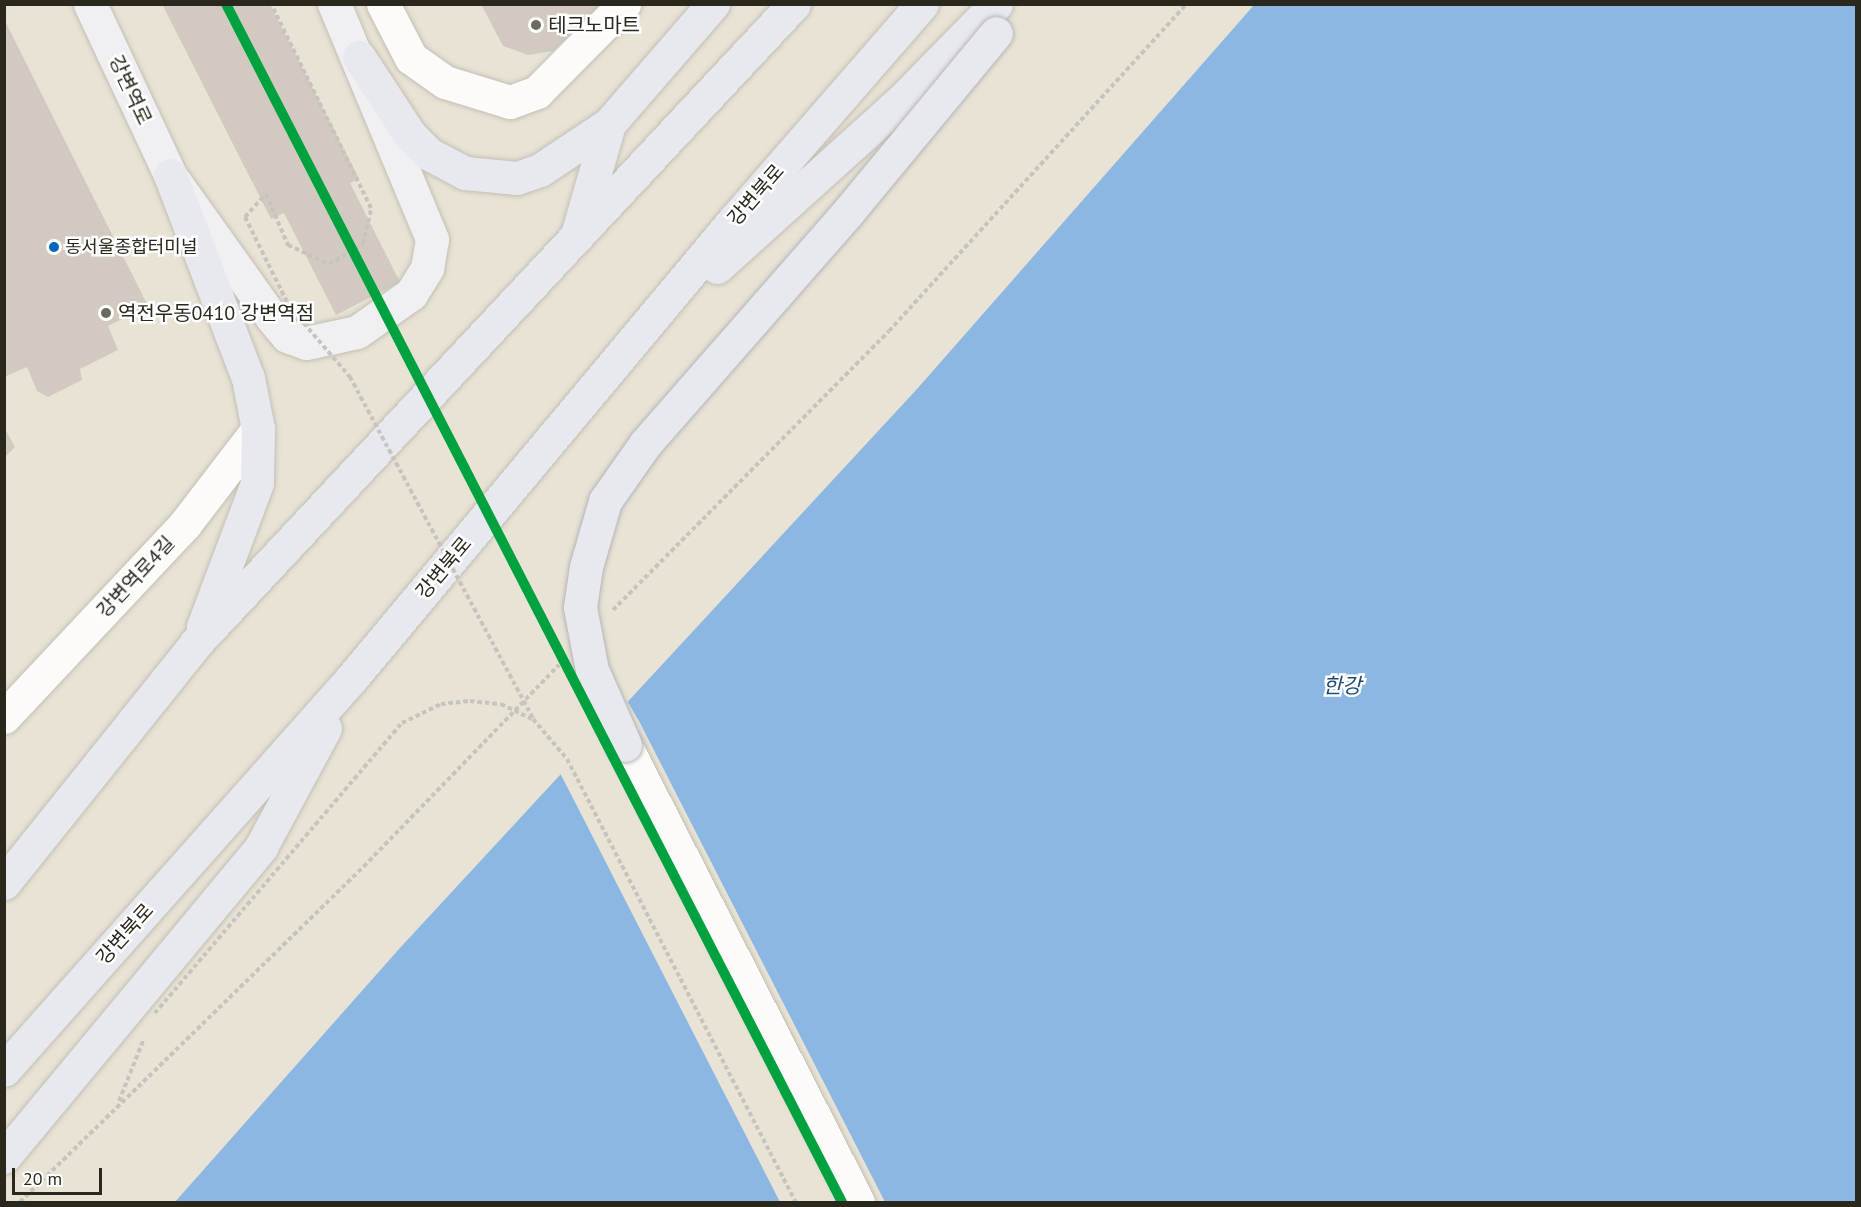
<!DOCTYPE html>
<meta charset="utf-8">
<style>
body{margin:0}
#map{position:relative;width:1861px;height:1207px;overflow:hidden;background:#e8e3d5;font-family:"PT Sans","Noto Sans KR",sans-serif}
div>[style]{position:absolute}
.water>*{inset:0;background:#8bb7e2}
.pier>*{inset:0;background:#e8e3d5}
.building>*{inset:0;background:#d2cac1}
.path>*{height:4px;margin-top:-2px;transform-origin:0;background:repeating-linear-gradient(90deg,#c6c4bf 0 4.5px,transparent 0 7.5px)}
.roads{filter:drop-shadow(0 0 2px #c3bfb4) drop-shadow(0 0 2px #c3bfb4)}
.minor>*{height:33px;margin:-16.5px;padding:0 16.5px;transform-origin:16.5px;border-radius:16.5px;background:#fcfbf9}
.major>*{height:33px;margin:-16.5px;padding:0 16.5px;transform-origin:16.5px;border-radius:16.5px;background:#f0f0f3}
.highway>*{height:33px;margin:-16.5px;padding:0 16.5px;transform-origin:16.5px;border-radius:16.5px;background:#e8e8ef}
.path-bridge>*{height:4px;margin-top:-2px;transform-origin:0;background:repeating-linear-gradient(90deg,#c6c4bf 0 4.5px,transparent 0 7.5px)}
.bridges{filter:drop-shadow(0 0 2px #b6b5b7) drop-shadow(0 0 2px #b6b5b7)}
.highway-bridge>*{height:33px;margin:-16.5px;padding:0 16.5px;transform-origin:16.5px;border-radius:16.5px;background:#e8e8ef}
.metro-1>*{height:10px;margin:-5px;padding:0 5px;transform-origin:5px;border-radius:5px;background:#00a23f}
.dots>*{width:16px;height:16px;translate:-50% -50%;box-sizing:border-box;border:3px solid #fff;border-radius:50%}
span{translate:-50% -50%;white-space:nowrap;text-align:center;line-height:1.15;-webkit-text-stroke:5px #fff;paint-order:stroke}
.bus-label{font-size:18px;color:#2a271d}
.left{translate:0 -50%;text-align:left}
.poi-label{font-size:20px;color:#2a271d}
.street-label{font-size:20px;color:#2a271d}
.water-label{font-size:21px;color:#1e4a77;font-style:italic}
.frame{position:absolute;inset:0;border:6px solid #2a271d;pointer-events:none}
.scale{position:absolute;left:12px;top:1168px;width:90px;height:27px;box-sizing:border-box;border:3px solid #2a271d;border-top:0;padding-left:8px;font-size:18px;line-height:21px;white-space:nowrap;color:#2a271d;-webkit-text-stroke:4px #fff;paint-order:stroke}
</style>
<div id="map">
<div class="water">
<div style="clip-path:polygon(1254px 5px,1856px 5px,1856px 1202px,175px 1202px,399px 949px,917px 389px)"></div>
</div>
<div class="pier">
<div style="clip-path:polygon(626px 699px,639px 721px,885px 1202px,780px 1202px,559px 771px)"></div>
</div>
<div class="building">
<div style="clip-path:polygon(162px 4px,270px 4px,359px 179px,350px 183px,400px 282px,336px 315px,284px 213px,271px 219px)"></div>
<div style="clip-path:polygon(481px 4px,601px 4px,553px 51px,528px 55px,503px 46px)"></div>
<div style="clip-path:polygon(4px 19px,148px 306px,108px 326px,118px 350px,80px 369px,82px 380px,48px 397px,37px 391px,27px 367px,4px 377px)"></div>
<div style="clip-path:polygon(4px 427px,15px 447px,4px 458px)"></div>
</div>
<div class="path">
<div style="left:245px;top:217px;width:31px;rotate:-48deg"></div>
<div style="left:266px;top:194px;width:56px;rotate:66.7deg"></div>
<div style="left:288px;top:245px;width:45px;rotate:24.9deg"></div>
<div style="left:329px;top:264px;width:39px;rotate:-30deg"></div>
<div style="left:363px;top:244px;width:37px;rotate:-77deg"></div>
<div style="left:371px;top:208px;width:227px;rotate:-116.1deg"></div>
<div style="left:613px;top:610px;width:392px;rotate:-45.3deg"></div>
<div style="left:889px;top:331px;width:442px;rotate:-47.7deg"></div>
<div style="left:533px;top:719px;width:52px;rotate:49.6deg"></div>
<div style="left:567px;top:759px;width:499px;rotate:62.7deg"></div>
<div style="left:119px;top:1101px;width:65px;rotate:-68.2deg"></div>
<div style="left:20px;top:1202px;width:488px;rotate:-44.3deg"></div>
<div style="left:369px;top:861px;width:273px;rotate:-45.9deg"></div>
</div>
<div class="roads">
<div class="minor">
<div style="left:383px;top:4px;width:61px;rotate:62.6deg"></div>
<div style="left:411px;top:58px;width:42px;rotate:35.2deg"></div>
<div style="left:445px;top:82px;width:68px;rotate:17.1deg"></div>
<div style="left:510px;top:102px;width:29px;rotate:-20deg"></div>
<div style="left:537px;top:92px;width:124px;rotate:-45.3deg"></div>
<div style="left:4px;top:717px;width:265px;rotate:-46.8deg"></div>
<div style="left:185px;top:524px;width:120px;rotate:-52.5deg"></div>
<div style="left:625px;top:745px;width:513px;rotate:62.99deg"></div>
</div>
<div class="major">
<div style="left:90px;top:4px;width:189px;rotate:64.9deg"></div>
<div style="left:170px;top:175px;width:176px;rotate:54.5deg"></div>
<div style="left:272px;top:318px;width:23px;rotate:50deg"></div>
<div style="left:287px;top:336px;width:20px;rotate:20deg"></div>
<div style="left:306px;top:343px;width:52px;rotate:-12.2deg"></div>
<div style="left:357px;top:332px;width:66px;rotate:-35.1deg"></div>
<div style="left:411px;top:294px;width:31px;rotate:-58deg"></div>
<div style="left:427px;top:268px;width:29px;rotate:-80deg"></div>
<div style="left:432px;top:239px;width:255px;rotate:-112.6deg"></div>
</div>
<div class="highway">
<div style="left:359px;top:57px;width:93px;rotate:56.8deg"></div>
<div style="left:410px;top:135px;width:27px;rotate:45deg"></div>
<div style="left:429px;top:154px;width:41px;rotate:27.8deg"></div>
<div style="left:465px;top:173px;width:52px;rotate:5.5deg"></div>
<div style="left:517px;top:178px;width:24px;rotate:-19deg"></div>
<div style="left:540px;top:170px;width:83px;rotate:-33.7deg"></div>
<div style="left:609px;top:124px;width:159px;rotate:-49.1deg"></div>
<div style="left:170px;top:175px;width:217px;rotate:69deg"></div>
<div style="left:248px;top:378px;width:52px;rotate:78.9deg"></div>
<div style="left:258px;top:429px;width:54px;rotate:91.1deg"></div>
<div style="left:257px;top:483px;width:154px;rotate:110.6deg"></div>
<div style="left:577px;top:235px;width:116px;rotate:-73.9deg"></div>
<div style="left:717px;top:267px;width:251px;rotate:-42.1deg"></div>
<div style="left:903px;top:99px;width:133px;rotate:-45.6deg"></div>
<div style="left:4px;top:883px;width:307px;rotate:-51.3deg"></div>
<div style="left:196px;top:643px;width:875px;rotate:-46.9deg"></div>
<div style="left:4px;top:1070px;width:523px;rotate:-48.41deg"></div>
<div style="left:351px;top:679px;width:599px;rotate:-50.15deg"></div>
<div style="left:735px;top:219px;width:285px;rotate:-49deg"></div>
<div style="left:4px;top:1157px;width:403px;rotate:-50.3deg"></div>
<div style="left:261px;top:847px;width:135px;rotate:-61.7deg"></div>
</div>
</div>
<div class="path-bridge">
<div style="left:245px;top:217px;width:99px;rotate:63.7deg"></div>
<div style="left:289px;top:306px;width:94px;rotate:49.3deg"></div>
<div style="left:350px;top:377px;width:388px;rotate:61.8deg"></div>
<div style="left:155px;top:1013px;width:381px;rotate:-49.6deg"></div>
<div style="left:402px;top:723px;width:43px;rotate:-26deg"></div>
<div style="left:441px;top:704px;width:29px;rotate:-6deg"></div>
<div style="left:470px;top:701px;width:31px;rotate:6deg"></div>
<div style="left:501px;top:704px;width:34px;rotate:26deg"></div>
</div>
<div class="bridges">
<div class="highway-bridge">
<div style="left:625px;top:745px;width:82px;rotate:-113.7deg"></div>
<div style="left:592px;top:670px;width:64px;rotate:-100.8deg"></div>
<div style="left:580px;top:607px;width:40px;rotate:-81.5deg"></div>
<div style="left:586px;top:567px;width:69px;rotate:-73.9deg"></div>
<div style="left:605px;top:501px;width:70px;rotate:-54.9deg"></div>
<div style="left:645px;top:444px;width:308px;rotate:-48.8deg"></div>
<div style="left:848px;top:212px;width:232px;rotate:-50.4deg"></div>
</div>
</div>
<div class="metro-1">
<div style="left:226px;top:4px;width:1347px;rotate:62.79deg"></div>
</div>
<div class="dots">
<div style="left:536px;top:25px;background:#6c695d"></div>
<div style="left:54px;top:247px;background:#0065bd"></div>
<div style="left:106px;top:313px;background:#6c695d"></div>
</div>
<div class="bus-label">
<span class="left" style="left:65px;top:247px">동서울종합터미널</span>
</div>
<div class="poi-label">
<span class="left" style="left:548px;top:25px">테크노마트</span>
<span class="left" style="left:118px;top:313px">역전우동0410 강변역점</span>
</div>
<div class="street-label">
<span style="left:130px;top:90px;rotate:65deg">강변역로</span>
<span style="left:756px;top:195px;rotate:-49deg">강변북로</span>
<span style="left:444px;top:568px;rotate:-50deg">강변북로</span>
<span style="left:136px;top:577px;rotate:-47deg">강변역로4길</span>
<span style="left:125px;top:934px;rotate:-48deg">강변북로</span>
</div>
<div class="water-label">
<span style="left:1342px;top:686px">한강</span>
</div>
<div class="frame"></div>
<div class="scale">20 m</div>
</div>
